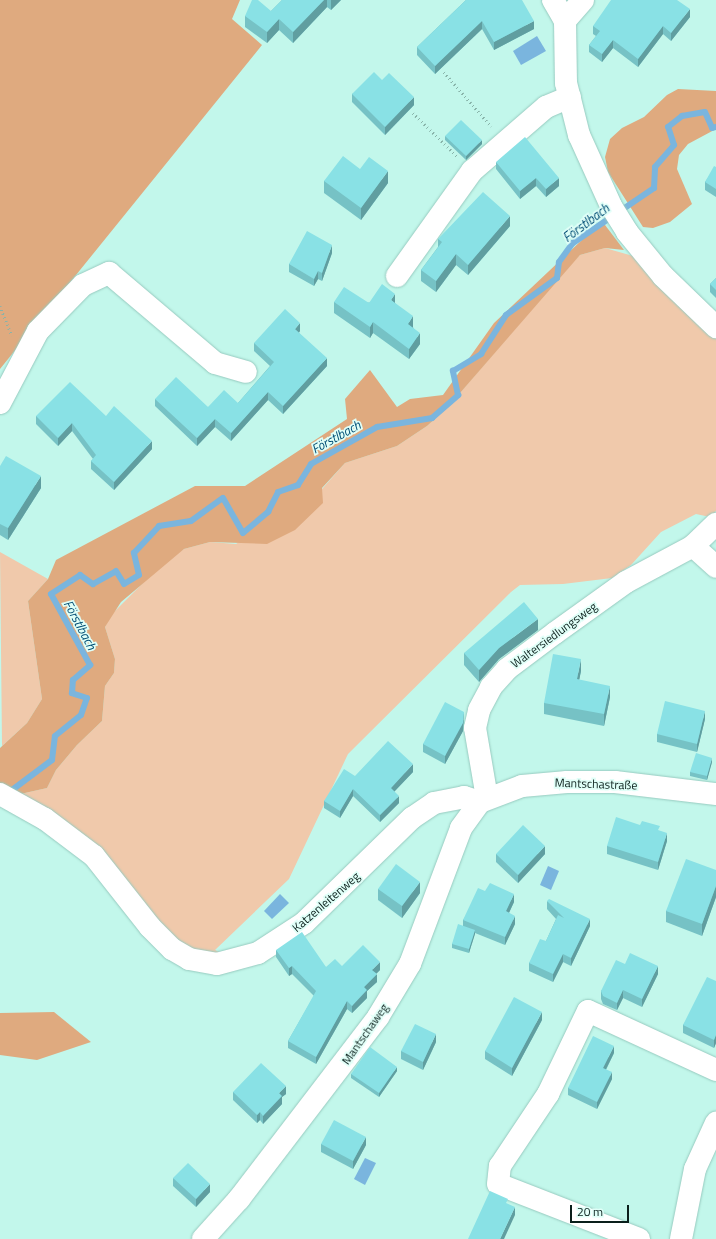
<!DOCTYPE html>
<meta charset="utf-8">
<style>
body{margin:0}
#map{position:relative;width:716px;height:1239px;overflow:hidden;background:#c2f7eb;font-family:"Titillium Web",sans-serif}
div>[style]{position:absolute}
.green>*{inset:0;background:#f0c9ab}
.forest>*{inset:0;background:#dfaa7f}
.water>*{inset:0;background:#7ab5de}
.stream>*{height:6px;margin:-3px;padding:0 3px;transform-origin:3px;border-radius:3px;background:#7ab5de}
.path>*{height:2.5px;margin-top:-1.25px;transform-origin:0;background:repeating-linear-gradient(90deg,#88b3a9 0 1px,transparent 0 4px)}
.roads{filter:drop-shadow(0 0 1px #97cabf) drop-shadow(0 0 1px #97cabf)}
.minor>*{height:22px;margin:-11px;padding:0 11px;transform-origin:11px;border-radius:11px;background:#fff}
.wall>*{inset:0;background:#76c2c5}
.shaded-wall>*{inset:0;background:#609ea0}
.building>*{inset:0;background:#89e1e5}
span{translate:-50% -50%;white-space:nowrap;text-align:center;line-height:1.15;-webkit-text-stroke:3.5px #e0fff8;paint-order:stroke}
.street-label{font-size:12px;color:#0a1f1b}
.water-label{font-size:13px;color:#004d74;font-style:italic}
.scale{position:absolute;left:570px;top:1205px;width:59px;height:18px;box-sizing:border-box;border:2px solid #0a1f1b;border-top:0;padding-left:5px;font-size:12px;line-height:14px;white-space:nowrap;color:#0a1f1b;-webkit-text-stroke:3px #e0fff8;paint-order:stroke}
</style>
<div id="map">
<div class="green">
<div style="clip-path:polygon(605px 248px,633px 256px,716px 339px,716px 511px,710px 517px,696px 514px,661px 532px,631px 565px,612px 578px,563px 584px,520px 585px,511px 592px,348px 754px,289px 879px,215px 950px,225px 955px,186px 949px,16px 795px,47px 788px,56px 770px,77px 745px,102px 721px,105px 686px,114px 673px,115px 659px,105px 627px,110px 616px,166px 560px,184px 549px,210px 542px,236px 544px,322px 489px,345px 463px,397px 446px,427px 426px,447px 408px,568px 267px,580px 255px)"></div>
<div style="clip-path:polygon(0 552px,48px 579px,28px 601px,42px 699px,27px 723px,2px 746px)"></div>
</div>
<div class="forest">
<div style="clip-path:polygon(0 0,240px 0,232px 19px,262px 45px,0 369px)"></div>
<div style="clip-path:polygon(678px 89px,716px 91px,716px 129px,688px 144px,679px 155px,677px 169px,692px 204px,670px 222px,653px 228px,643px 227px,608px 172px,605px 157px,610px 139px,622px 128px,644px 117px,667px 95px)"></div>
<div style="clip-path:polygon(602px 221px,624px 250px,605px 248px,580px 255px,447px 408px,427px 426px,397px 446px,345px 463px,322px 488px,323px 503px,295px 530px,267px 544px,210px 542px,184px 549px,121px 602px,105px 627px,115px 659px,114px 673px,105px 686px,102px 721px,77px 745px,56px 770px,47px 788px,16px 795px,0 786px,0 748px,27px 723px,42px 699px,28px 601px,48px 579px,56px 560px,195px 486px,245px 486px,347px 419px,345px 399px,370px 370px,397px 407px,410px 399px,443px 395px,494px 323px)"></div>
<div style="clip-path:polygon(54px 1012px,91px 1042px,37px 1060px,0 1055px,0 1013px)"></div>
</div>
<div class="water">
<div style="clip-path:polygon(537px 36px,546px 51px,521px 65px,513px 51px)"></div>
<div style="clip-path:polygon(548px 866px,559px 871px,551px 890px,540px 885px)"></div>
<div style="clip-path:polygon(280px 894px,289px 903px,272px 919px,264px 911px)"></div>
<div style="clip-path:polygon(365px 1158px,376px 1163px,365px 1185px,354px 1179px)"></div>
</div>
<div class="stream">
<div style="left:8px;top:793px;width:55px;rotate:-36.9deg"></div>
<div style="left:52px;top:760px;width:24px;rotate:-83deg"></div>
<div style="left:55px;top:736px;width:33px;rotate:-39deg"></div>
<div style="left:81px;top:715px;width:18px;rotate:-71deg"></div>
<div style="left:87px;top:698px;width:16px;rotate:-162deg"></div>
<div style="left:72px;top:693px;width:13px;rotate:-86deg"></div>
<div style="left:73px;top:680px;width:23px;rotate:-41deg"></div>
<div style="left:90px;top:665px;width:81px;rotate:-118.8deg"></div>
<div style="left:51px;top:594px;width:35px;rotate:-33deg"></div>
<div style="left:80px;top:575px;width:16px;rotate:35deg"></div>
<div style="left:93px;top:584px;width:26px;rotate:-29deg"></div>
<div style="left:116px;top:571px;width:15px;rotate:58deg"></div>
<div style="left:124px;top:584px;width:17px;rotate:-31deg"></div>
<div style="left:139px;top:575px;width:23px;rotate:-103deg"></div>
<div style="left:134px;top:553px;width:37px;rotate:-47deg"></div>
<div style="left:159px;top:526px;width:32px;rotate:-9deg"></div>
<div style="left:191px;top:521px;width:39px;rotate:-36deg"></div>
<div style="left:223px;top:498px;width:40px;rotate:60.3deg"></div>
<div style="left:243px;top:533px;width:33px;rotate:-40deg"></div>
<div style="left:268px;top:512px;width:22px;rotate:-63deg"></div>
<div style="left:278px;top:492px;width:21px;rotate:-19deg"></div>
<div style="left:298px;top:485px;width:25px;rotate:-58deg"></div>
<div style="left:311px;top:464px;width:76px;rotate:-29.3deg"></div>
<div style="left:377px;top:427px;width:56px;rotate:-9.3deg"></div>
<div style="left:432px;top:418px;width:35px;rotate:-41deg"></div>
<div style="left:458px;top:395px;width:25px;rotate:-102deg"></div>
<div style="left:453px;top:371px;width:33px;rotate:-31deg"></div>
<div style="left:481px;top:354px;width:46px;rotate:-57.3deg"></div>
<div style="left:506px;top:315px;width:63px;rotate:-36deg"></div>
<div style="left:557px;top:278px;width:16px;rotate:-83deg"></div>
<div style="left:559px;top:262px;width:24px;rotate:-54deg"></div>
<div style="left:573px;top:243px;width:98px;rotate:-34.2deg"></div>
<div style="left:654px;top:188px;width:21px;rotate:-87deg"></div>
<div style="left:655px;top:167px;width:29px;rotate:-49deg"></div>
<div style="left:674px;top:145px;width:19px;rotate:-108deg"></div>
<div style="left:668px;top:127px;width:18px;rotate:-38deg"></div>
<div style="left:682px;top:116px;width:23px;rotate:-10deg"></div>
<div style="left:705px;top:112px;width:17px;rotate:66deg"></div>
<div style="left:712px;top:128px;width:4px;rotate:-14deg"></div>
</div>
<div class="path">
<div style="left:444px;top:72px;width:72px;rotate:49deg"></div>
<div style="left:413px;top:113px;width:63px;rotate:44.4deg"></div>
<div style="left:0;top:306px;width:32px;rotate:68deg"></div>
</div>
<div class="roads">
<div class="minor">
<div style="left:553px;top:0;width:24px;rotate:60deg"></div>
<div style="left:583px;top:0;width:28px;rotate:131deg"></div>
<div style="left:565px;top:21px;width:62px;rotate:89.1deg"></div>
<div style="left:566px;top:83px;width:54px;rotate:76deg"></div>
<div style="left:579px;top:135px;width:78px;rotate:65.7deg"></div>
<div style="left:611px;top:206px;width:31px;rotate:58deg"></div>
<div style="left:627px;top:232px;width:57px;rotate:50.7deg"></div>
<div style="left:663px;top:276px;width:74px;rotate:43.9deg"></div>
<div style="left:397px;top:276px;width:129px;rotate:-54.5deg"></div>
<div style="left:472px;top:171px;width:98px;rotate:-40.9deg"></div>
<div style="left:546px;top:107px;width:26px;rotate:-23deg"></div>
<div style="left:0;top:403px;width:81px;rotate:-62.2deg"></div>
<div style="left:38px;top:331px;width:64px;rotate:-45.6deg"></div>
<div style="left:83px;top:285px;width:29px;rotate:-25deg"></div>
<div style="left:109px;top:273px;width:139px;rotate:40.3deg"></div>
<div style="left:215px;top:363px;width:32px;rotate:16deg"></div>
<div style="left:693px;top:546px;width:31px;rotate:42deg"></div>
<div style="left:0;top:794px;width:51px;rotate:29.1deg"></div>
<div style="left:45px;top:819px;width:61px;rotate:37.1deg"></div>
<div style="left:94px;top:856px;width:90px;rotate:51.7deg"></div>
<div style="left:150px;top:927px;width:31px;rotate:45deg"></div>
<div style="left:172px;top:949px;width:20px;rotate:30deg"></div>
<div style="left:189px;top:959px;width:28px;rotate:10deg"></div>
<div style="left:217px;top:964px;width:42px;rotate:-15deg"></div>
<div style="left:258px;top:953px;width:55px;rotate:-33.1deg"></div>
<div style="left:304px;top:923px;width:151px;rotate:-44.2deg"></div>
<div style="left:412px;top:818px;width:27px;rotate:-34deg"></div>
<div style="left:434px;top:803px;width:31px;rotate:-11deg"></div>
<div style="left:464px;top:797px;width:17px;rotate:17deg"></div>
<div style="left:487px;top:798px;width:71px;rotate:-99.7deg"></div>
<div style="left:475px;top:728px;width:18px;rotate:-77deg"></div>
<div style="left:479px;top:710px;width:26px;rotate:-62deg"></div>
<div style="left:491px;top:687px;width:24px;rotate:-48deg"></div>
<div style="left:507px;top:669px;width:60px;rotate:-36.9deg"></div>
<div style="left:555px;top:633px;width:87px;rotate:-35.7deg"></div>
<div style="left:626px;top:582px;width:76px;rotate:-28.2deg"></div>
<div style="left:693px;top:546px;width:32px;rotate:-44deg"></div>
<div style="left:203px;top:1239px;width:54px;rotate:-48deg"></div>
<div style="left:239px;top:1199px;width:229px;rotate:-52.6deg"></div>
<div style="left:378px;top:1017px;width:62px;rotate:-58.9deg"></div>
<div style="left:410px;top:964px;width:145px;rotate:-69.4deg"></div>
<div style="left:461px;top:828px;width:32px;rotate:-54deg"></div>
<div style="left:480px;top:802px;width:45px;rotate:-20.9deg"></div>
<div style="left:522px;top:786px;width:45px;rotate:-5.1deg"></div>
<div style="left:567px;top:782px;width:48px"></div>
<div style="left:615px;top:782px;width:102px;rotate:6.8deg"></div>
<div style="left:639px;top:1239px;width:151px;rotate:-158.7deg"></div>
<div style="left:498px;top:1184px;width:18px;rotate:-84deg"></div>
<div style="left:500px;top:1166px;width:87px;rotate:-56.3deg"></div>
<div style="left:548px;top:1094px;width:92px;rotate:-64.3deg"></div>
<div style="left:588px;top:1011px;width:141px;rotate:24.7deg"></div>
<div style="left:681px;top:1239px;width:71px;rotate:-78.7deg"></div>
<div style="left:695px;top:1169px;width:51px;rotate:-65.5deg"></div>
</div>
</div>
<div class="wall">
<div style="clip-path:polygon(282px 0,341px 0,331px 10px,327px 7px,293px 43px,279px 30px,267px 43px,245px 27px,245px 16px,271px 11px)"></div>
<div style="clip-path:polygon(466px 0,534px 29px,494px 50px,482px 29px,435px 74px,417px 55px,417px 47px)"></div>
<div style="clip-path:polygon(690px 17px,671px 41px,663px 34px,638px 67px,613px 48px,602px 62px,589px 52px,589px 45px,596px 36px,593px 34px,593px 26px)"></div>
<div style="clip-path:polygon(382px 80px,414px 105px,385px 135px,352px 102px,352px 94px)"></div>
<div style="clip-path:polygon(445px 136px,482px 144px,466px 160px,445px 140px)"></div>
<div style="clip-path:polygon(496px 162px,559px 186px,546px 197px,536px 186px,520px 199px,496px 169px)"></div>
<div style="clip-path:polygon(716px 167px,716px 197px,705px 190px,705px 182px)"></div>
<div style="clip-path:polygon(360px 169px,388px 183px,361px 220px,324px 193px,324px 181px)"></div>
<div style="clip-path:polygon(510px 226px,468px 275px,456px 265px,436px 292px,421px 281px,421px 270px,438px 247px,438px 239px)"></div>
<div style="clip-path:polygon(332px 253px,322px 281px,318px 279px,314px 286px,289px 272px,289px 264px)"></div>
<div style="clip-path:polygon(716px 278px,716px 298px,710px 292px,710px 284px)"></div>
<div style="clip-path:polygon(334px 302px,395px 303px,413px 327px,420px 344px,409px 359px,373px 333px,370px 338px,334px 313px)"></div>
<div style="clip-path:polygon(300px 331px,299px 333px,327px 366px,283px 414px,268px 400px,231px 441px,215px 427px,197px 446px,155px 406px,155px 399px,208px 407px,238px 403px,270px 366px,254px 351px,254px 343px)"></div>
<div style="clip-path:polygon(36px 416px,106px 416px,152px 449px,114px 490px,91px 469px,91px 461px,93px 459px,72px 431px,58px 446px,36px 424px)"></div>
<div style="clip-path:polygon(0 466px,41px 488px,8px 540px,0 535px)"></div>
<div style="clip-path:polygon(538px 630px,499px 659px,479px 682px,464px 665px,464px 653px)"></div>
<div style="clip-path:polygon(581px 671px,579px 680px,610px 697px,604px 726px,544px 714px,544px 703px)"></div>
<div style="clip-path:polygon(705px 719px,697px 752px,657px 742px,657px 734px)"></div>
<div style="clip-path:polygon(464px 720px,463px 731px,445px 764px,423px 752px,423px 744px)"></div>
<div style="clip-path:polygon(712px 762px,707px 780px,690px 776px,690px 772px)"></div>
<div style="clip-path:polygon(413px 772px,394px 792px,399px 803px,380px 822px,353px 796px,340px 818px,324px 808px,324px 801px,355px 776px)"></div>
<div style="clip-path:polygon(660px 831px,667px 841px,658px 870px,607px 854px,607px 846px)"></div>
<div style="clip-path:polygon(496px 854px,545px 854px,518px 883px,496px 862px)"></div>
<div style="clip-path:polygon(716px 870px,716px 897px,702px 936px,666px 922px,666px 911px)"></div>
<div style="clip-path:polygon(378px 889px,420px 893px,402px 918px,378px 900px)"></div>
<div style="clip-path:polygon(485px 891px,514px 902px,509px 913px,515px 924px,505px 945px,475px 933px,469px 953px,452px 948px,452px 944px,463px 926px,463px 920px)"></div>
<div style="clip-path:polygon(547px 901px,590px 926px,571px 966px,563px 962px,553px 982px,529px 971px,529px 963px,546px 941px,556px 919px,547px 909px)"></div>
<div style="clip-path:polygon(276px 950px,326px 967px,342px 966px,380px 970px,376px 974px,377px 982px,367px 991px,367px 998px,352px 1013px,347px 1009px,316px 1064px,288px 1048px,288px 1041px,314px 996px,292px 974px,289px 976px,276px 957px)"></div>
<div style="clip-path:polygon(625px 964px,658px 974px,642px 1007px,623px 998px,617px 1010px,603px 1004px,601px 999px,601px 991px)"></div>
<div style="clip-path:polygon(716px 981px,716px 1043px,714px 1048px,683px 1033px,683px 1025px)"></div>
<div style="clip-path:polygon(542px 1020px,512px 1076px,485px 1059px,485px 1051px)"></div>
<div style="clip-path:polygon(436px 1042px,423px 1070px,401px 1059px,401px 1051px)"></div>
<div style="clip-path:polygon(614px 1053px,606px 1070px,612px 1079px,597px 1109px,568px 1095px,568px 1088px)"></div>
<div style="clip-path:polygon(397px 1071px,379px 1097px,351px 1078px,351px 1074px)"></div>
<div style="clip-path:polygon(233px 1092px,286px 1094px,282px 1097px,282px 1104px,263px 1124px,260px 1120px,257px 1123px,233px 1100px)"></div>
<div style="clip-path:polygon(321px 1144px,366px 1145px,353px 1169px,321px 1152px)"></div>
<div style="clip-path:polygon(173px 1178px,210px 1192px,196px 1207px,173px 1186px)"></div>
</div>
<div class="shaded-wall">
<div style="clip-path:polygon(324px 0,327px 0,327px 7px,293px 43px,293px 32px)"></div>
<div style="clip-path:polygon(331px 0,341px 0,331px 10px)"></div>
<div style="clip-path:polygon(690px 9px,690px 17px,671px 41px,671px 33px)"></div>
<div style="clip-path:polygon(279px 19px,279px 30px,267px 43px,267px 32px)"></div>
<div style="clip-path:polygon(482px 21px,482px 29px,435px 74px,435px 66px)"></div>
<div style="clip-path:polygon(534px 21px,534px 29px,494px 50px,494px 42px)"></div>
<div style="clip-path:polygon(663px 26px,663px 34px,638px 67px,638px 59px)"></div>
<div style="clip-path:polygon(613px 40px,613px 48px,602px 62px,602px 54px)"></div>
<div style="clip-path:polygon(414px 97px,414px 105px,385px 135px,385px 127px)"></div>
<div style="clip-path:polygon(482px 140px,482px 144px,466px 160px,466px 156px)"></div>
<div style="clip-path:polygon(388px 171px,388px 183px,361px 220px,361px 208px)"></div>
<div style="clip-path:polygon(536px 178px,536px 186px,520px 199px,520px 191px)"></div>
<div style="clip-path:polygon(559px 178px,559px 186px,546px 197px,546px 189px)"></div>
<div style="clip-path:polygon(510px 216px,510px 226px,468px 275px,468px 265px)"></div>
<div style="clip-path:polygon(332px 245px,332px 253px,322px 281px,322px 273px)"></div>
<div style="clip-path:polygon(456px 254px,456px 265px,436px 292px,436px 281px)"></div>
<div style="clip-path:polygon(318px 271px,318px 279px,314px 286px,314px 279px)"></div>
<div style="clip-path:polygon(395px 294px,395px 304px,391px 300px)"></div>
<div style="clip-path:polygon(413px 316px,413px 327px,408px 334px,408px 324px)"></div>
<div style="clip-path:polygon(373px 322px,373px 333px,370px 338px,370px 327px)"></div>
<div style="clip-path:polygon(300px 323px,300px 331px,295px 337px,295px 329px)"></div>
<div style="clip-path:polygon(420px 333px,420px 344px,409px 359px,409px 349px)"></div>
<div style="clip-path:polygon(327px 358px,327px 366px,283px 414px,283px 406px)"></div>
<div style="clip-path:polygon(268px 392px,268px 400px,231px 441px,231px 433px)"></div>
<div style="clip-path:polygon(215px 419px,215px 427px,197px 446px,197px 438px)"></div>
<div style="clip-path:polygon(72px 423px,72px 431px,58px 446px,58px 438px)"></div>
<div style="clip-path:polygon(152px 441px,152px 449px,114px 490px,114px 482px)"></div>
<div style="clip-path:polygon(41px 476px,41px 488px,8px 540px,8px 528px)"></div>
<div style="clip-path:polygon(538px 619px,538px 630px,499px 659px,479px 682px,479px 670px,499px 648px)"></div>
<div style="clip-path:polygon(581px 659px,581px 671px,577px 691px,577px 679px)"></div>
<div style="clip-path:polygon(610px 686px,610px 697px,604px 726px,604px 714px)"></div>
<div style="clip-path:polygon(705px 711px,705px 719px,697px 752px,697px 744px)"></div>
<div style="clip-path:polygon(464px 712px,463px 731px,445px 764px,445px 756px)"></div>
<div style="clip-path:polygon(712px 758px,712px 762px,707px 780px,707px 776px)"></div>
<div style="clip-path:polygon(413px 764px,413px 772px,391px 795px,391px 788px)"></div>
<div style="clip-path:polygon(353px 789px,353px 796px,340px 818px,340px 811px)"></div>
<div style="clip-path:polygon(399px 796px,399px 803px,380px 822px,380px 815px)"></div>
<div style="clip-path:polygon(667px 833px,667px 841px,658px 870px,658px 862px)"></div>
<div style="clip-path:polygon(545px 846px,545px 854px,518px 883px,518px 875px)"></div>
<div style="clip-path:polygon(420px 882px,420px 893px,402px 918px,402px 906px)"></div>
<div style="clip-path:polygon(716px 886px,716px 897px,702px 936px,702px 924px)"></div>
<div style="clip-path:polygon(514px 894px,514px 902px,506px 919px,506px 911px)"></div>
<div style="clip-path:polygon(515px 916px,515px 924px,505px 945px,505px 937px)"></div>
<div style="clip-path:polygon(590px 919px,590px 926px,571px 966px,571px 958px)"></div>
<div style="clip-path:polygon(475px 930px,475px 934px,469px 953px,469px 949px)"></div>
<div style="clip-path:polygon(563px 954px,563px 962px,553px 982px,553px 974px)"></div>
<div style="clip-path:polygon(380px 962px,380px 970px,372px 978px,372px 970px)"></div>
<div style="clip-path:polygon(292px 966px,292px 974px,289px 976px,289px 968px)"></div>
<div style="clip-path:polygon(658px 966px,658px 974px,642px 1007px,642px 999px)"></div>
<div style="clip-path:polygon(377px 974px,377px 982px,367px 991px,367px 998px,352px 1013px,352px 1006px,364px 987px)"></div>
<div style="clip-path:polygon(623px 990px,623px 998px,617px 1010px,617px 1003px)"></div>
<div style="clip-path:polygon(347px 1001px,347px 1009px,316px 1064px,316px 1057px)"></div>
<div style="clip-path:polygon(542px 1012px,542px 1020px,512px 1076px,512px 1068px)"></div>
<div style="clip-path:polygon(436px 1034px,436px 1042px,423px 1070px,423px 1062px)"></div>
<div style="clip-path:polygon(716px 1035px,716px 1043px,714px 1048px,714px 1040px)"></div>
<div style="clip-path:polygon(614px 1046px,614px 1053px,603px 1075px,603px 1068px)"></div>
<div style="clip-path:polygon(397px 1067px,397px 1071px,379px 1097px,379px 1093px)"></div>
<div style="clip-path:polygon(612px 1072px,612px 1079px,597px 1109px,597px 1102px)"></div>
<div style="clip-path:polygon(286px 1086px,286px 1094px,282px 1097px,282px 1104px,263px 1124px,263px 1116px,279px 1093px)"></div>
<div style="clip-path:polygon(260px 1112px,260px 1120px,257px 1123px,257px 1115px)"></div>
<div style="clip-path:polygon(366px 1137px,366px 1145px,353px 1169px,353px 1161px)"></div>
<div style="clip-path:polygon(210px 1184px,210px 1192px,196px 1207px,196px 1199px)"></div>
<div style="clip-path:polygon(515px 1207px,515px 1215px,504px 1239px,500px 1239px)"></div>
</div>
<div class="building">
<div style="clip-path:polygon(252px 0,258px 0,271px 11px,282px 0,324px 0,293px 32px,279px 19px,267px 32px,245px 16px)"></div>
<div style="clip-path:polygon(466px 0,522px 0,534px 21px,494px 42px,482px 21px,435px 66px,417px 47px)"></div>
<div style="clip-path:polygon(611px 0,677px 0,690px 9px,671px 33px,663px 26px,638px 59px,613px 40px,602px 54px,589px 45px,600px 31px,593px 26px)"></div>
<div style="clip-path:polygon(374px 72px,382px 80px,389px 73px,414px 97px,385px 127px,352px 94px)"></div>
<div style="clip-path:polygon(461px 120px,482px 140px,466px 156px,445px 136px)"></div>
<div style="clip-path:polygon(525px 137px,559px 178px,546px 189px,536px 178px,520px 191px,496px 162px)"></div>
<div style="clip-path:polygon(343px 156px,360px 169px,369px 157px,388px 171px,361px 208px,324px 181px)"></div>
<div style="clip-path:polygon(714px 166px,716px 167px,716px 189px,705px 182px)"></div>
<div style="clip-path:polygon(483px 192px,510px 216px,468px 265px,456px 254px,436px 281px,421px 270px,442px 242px,438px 239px)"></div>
<div style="clip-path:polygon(307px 231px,332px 245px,322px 273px,318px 271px,314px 279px,289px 264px)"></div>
<div style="clip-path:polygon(716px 278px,716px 290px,710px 284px)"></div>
<div style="clip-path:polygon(382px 284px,395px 294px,391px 300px,413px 316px,408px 324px,420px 333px,409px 349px,373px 322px,370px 327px,334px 302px,344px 287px,369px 303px)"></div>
<div style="clip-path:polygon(285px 309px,300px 323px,295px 329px,327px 358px,283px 406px,268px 392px,231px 433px,215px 419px,197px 438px,155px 399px,176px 377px,208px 407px,224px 390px,238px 403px,274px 362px,254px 343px)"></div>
<div style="clip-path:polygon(70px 382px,106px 416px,114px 406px,152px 441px,114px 482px,91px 461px,96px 455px,72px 423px,58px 438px,36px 416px)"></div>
<div style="clip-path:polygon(6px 456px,41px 476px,8px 528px,0 524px,0 466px)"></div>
<div style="clip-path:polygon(524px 602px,538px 619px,499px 648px,479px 670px,464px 653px)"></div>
<div style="clip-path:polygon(553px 654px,581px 659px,577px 679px,610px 686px,604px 714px,544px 703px)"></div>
<div style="clip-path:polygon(665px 701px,705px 711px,697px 744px,657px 734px)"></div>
<div style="clip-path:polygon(445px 702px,464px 712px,463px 723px,445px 756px,423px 744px)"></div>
<div style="clip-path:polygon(388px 741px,413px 764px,391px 788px,399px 796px,380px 815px,353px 789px,340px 811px,324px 801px,344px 769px,355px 776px)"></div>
<div style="clip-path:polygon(696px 753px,712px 758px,707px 776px,690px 772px)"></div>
<div style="clip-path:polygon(616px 817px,640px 825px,642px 821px,660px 826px,658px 830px,667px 833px,658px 862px,607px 846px)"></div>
<div style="clip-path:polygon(523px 825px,545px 846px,518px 875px,496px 854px)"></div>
<div style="clip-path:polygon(686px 859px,716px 870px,716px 886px,702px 924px,666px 911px)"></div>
<div style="clip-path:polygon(396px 864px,420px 882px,402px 906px,378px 889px)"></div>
<div style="clip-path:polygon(490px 883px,514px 894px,506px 911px,515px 916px,505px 937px,463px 920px,478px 888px,485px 891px)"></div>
<div style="clip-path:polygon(549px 899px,590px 919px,571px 958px,563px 954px,553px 974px,529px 963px,540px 939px,546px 941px,558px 915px,564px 918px,547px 901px)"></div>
<div style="clip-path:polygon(458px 924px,475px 930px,469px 949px,452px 944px)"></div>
<div style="clip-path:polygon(302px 932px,326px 967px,335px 959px,342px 966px,363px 945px,380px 962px,372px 970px,377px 974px,364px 987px,367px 990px,352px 1006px,347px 1001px,316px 1057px,288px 1041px,316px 991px,292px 966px,289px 968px,276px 950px)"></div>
<div style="clip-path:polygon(630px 953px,658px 966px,642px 999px,623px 990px,617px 1003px,603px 996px,601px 991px,616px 960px,625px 964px)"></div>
<div style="clip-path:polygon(707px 977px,716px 981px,716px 1035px,714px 1040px,683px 1025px)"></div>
<div style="clip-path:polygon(514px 997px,542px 1012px,512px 1068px,485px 1051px)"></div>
<div style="clip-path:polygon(415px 1024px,436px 1034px,423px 1062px,401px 1051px)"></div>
<div style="clip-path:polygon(593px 1036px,614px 1046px,603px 1068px,612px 1072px,597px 1102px,568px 1088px)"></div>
<div style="clip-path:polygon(370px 1047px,397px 1067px,379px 1093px,351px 1074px)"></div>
<div style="clip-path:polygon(261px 1063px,286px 1086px,279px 1093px,282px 1096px,263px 1116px,260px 1112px,257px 1115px,233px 1092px)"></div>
<div style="clip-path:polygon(334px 1120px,366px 1137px,353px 1161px,321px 1144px)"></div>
<div style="clip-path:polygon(188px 1163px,210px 1184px,196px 1199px,173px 1178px)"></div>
<div style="clip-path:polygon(490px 1191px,508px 1199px,506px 1203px,515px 1207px,500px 1239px,468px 1239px)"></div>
</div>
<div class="street-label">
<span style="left:554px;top:635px;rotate:-36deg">Waltersiedlungsweg</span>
<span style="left:596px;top:784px;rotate:2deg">Mantschastraße</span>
<span style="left:326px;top:902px;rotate:-41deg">Katzenleitenweg</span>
<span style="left:365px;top:1034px;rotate:-55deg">Mantschaweg</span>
</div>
<div class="water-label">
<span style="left:586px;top:223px;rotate:-37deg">Förstlbach</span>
<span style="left:336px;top:437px;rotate:-29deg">Förstlbach</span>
<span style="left:80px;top:625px;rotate:62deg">Förstlbach</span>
</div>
<div class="scale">20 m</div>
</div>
